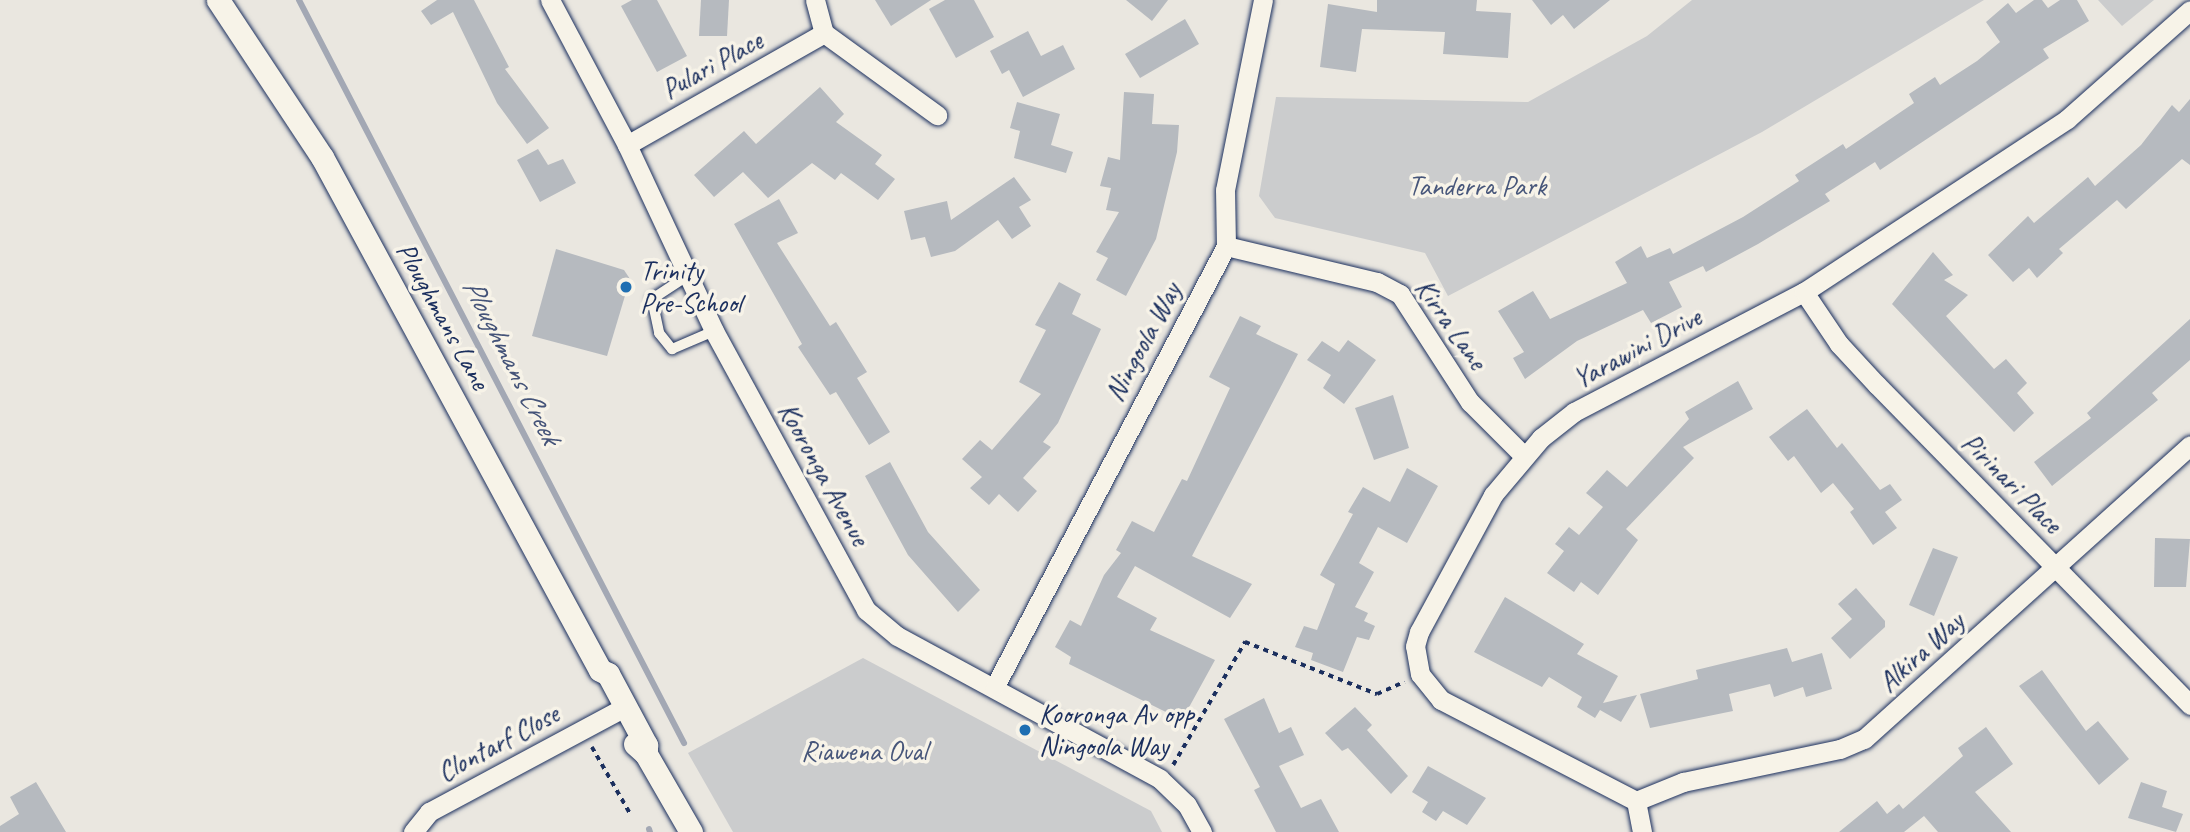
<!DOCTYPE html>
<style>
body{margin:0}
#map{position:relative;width:2190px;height:832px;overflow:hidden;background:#eae7e0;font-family:Caveat,sans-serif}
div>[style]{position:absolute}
.green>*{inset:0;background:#cbcccd}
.stream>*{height:6px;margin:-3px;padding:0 3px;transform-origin:3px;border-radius:3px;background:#a3a8b4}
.building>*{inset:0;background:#b6babf}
.path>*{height:3.5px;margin-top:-1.75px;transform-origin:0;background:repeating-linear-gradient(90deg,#1b2f5e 0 5px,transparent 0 10px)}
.roads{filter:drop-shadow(0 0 2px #1b2f5e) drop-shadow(0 0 2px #1b2f5e)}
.service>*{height:10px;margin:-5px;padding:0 5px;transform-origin:5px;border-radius:5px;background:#f7f3e8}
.minor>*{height:19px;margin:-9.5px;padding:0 9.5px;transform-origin:9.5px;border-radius:9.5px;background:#f7f3e8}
.tertiary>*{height:23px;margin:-11.5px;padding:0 11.5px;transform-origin:11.5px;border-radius:11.5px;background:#f7f3e8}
.dots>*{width:19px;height:19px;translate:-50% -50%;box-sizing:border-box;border:4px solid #f7f3e8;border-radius:50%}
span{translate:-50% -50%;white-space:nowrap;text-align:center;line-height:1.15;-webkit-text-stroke:7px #f7f3e8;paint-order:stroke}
.street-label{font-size:28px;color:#1b2f5e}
.park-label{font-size:28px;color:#47567a}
.poi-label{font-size:28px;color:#1b2f5e}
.left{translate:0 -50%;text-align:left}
.water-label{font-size:30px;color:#445378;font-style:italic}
</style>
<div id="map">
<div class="green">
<div style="clip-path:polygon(1692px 0,1984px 0,1762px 132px,1448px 296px,1425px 253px,1275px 218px,1259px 196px,1276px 97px,1528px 102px,1647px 36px)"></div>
<div style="clip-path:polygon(2098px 0,2154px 0,2122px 26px)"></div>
<div style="clip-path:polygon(863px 658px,1151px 811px,1162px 832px,733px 832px,688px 753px)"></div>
</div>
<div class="stream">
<div style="left:299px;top:0;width:837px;rotate:62.61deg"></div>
<div style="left:649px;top:829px;width:3px;rotate:72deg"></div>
</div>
<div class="building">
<div style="clip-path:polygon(437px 0,474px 0,509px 67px,505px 69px,549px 128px,527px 144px,497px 103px,453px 12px,431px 25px,421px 11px)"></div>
<div style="clip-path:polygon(632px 0,657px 0,687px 56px,657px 72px,621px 6px)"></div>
<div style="clip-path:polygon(701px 0,729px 0,727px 36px,699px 36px)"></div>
<div style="clip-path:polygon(875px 0,931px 0,891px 26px)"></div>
<div style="clip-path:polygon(945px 0,974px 0,994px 37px,956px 58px,929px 9px)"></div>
<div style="clip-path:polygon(1126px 0,1168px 0,1152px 21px)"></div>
<div style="clip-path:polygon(1377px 0,1477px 0,1476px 11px,1511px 13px,1508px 58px,1443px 54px,1445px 32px,1362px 29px,1356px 72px,1320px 67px,1328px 4px,1377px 12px)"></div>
<div style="clip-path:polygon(1532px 0,1610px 0,1574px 29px,1563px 15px,1551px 25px)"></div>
<div style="clip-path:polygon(2034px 0,2042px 0,2048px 8px,2060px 0,2077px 0,2089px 21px,2043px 49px,2049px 58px,1880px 170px,1875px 162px,1825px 194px,1830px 201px,1758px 244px,1706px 272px,1703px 266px,1669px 282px,1682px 307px,1651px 323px,1643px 310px,1577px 341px,1525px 379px,1513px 358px,1524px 352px,1498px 311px,1533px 291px,1550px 319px,1627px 283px,1615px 262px,1641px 246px,1647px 258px,1670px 248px,1673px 254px,1743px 217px,1799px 181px,1795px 175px,1843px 144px,1846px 149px,1914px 103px,1909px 94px,1935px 77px,1940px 85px,1977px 61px,2000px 42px,1986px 22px,2008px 3px,2016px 13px)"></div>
<div style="clip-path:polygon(1185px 19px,1199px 44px,1140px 78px,1125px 54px)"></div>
<div style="clip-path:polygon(1028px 31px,1041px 56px,1063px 45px,1075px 69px,1023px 97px,1009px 70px,1002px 74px,990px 51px)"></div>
<div style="clip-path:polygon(820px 87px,844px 114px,836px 122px,882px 155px,875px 164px,895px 179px,878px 200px,841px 173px,835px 180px,812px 163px,768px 198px,743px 172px,714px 197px,694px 175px,744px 131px,756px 144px)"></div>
<div style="clip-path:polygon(1124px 92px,1154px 94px,1152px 124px,1179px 125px,1177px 152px,1156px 239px,1126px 296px,1096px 280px,1108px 258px,1096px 252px,1119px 212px,1106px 210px,1111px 188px,1100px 186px,1108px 157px,1120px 160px)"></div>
<div style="clip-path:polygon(2190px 99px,2190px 165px,2182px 159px,2126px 209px,2117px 200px,2059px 249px,2063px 253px,2037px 278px,2029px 268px,2013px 282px,1988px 255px,2028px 216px,2034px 223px,2088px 177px,2095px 186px,2141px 145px,2172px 105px,2179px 112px)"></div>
<div style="clip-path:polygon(1017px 102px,1060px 114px,1051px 145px,1073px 152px,1066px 173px,1014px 158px,1020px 131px,1010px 128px)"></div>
<div style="clip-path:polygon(538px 149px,548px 165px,563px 159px,576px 183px,540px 202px,517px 160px)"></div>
<div style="clip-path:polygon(1014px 177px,1031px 200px,1019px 207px,1031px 226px,1012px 239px,998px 220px,955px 251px,931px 257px,925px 237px,911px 240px,904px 211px,947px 201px,951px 220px)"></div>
<div style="clip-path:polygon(779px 199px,798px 233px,777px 243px,830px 326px,836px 322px,867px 372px,857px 378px,890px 432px,869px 445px,836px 392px,830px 395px,798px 347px,802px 344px,734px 224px)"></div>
<div style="clip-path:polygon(556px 249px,624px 270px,630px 279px,607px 356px,532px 336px)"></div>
<div style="clip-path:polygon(1933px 252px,1953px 275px,1944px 280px,1968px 295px,1946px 316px,1994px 369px,2006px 359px,2027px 383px,2017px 393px,2034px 413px,2014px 432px,1892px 304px)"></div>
<div style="clip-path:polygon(1059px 282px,1081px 294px,1072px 314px,1101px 329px,1058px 423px,1043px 442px,1051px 447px,1023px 478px,1037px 491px,1018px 512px,999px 494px,989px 505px,970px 488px,982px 477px,962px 459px,980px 440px,992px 450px,1041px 394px,1019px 382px,1046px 330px,1035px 325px)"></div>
<div style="clip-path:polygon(1240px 316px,1261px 326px,1256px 334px,1298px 354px,1192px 556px,1252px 584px,1230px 618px,1135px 566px,1117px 597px,1157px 618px,1150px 630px,1215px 660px,1182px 720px,1069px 664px,1071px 657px,1055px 647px,1070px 620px,1081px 626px,1104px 575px,1121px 553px,1116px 550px,1132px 521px,1154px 532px,1182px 479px,1187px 481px,1230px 388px,1209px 377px)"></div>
<div style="clip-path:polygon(2190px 319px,2190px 360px,2152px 393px,2158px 400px,2052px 486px,2034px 462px,2091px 418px,2087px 413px)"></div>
<div style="clip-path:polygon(1348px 340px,1376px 360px,1344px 404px,1323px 388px,1331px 375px,1307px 360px,1322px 341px,1339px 352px)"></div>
<div style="clip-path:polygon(1738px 381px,1753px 409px,1683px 447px,1694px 458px,1626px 529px,1638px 540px,1598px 595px,1581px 582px,1574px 592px,1547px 573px,1564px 551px,1555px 544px,1569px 527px,1579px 535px,1603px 507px,1586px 493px,1607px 470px,1627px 487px,1689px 419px,1685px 412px)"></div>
<div style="clip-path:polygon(1393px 395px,1409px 448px,1374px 460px,1355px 408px)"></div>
<div style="clip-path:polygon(1807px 409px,1837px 448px,1842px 443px,1880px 490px,1890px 484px,1902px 500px,1885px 512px,1897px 528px,1873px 545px,1850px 512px,1854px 509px,1833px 483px,1821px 493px,1794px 456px,1788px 461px,1769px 437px)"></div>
<div style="clip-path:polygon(890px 462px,928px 532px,980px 590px,958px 612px,908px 555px,865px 476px)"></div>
<div style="clip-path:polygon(1407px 468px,1438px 486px,1407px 543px,1378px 527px,1359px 563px,1374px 572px,1355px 607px,1368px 613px,1364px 621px,1375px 626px,1369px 640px,1357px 637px,1343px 672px,1311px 660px,1313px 653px,1295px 647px,1304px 626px,1317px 630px,1335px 584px,1320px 575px,1353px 514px,1348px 512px,1363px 487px,1390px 502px)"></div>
<div style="clip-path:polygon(2155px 538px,2190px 539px,2186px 587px,2154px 587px)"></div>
<div style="clip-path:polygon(1933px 548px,1958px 557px,1934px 616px,1909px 605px)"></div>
<div style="clip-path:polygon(1856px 588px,1885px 621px,1885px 627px,1850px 659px,1831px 638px,1852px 619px,1838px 604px)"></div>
<div style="clip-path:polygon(1505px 597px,1584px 644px,1577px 654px,1618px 676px,1603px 703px,1637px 695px,1621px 722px,1600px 710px,1595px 718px,1577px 707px,1582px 697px,1549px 677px,1542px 687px,1474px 652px)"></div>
<div style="clip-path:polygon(1787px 648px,1792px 662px,1822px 653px,1832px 689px,1806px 697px,1803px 687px,1774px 697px,1770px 684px,1729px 694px,1733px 711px,1650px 728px,1640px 694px,1698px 679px,1696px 670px)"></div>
<div style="clip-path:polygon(2042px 670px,2086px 731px,2098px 721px,2129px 759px,2099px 785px,2019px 686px)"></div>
<div style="clip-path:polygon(1264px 698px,1279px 733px,1291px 727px,1304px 755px,1279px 766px,1301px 808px,1321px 799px,1339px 832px,1276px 832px,1254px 790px,1260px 787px,1224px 719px)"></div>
<div style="clip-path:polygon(1355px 707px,1372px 725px,1367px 730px,1408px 776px,1391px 794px,1348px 748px,1342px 751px,1325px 733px)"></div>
<div style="clip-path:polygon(1986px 727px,2013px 764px,1975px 792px,2011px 832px,1938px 832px,1924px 816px,1904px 832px,1839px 832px,1877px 801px,1887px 814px,1899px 804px,1903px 809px,1963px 756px,1958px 748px)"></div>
<div style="clip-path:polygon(1428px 766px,1486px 798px,1467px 825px,1443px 811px,1436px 821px,1422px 812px,1428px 802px,1412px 792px)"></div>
<div style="clip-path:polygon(36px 782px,66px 832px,0 832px,0 826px,19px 814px,10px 797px)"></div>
<div style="clip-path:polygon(2141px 782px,2167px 791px,2162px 807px,2183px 814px,2176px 832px,2128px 818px)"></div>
</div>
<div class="path">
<div style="left:592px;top:747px;width:78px;rotate:60.2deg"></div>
<div style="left:1173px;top:765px;width:143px;rotate:-59.7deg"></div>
<div style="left:1245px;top:642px;width:142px;rotate:21.5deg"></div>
<div style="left:1377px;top:694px;width:30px;rotate:-24deg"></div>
</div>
<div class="roads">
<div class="service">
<div style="left:687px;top:276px;width:42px;rotate:146.7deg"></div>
<div style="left:652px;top:299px;width:35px;rotate:78deg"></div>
<div style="left:659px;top:333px;width:21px;rotate:51deg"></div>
<div style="left:672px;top:349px;width:46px;rotate:-23.2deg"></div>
</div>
<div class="minor">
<div style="left:550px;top:0;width:164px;rotate:62deg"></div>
<div style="left:627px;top:145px;width:205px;rotate:64.9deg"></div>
<div style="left:714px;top:331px;width:318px;rotate:61.4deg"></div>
<div style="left:866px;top:610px;width:40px;rotate:40deg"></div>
<div style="left:897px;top:636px;width:299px;rotate:28.5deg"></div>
<div style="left:1160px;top:779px;width:37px;rotate:44deg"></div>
<div style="left:1187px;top:805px;width:31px;rotate:61deg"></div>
<div style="left:815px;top:0;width:34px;rotate:75deg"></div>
<div style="left:824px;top:33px;width:140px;rotate:36deg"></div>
<div style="left:627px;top:145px;width:227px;rotate:-29.6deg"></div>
<div style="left:1226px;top:246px;width:155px;rotate:13.4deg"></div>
<div style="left:1377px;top:282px;width:26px;rotate:28deg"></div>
<div style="left:1400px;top:294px;width:129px;rotate:57.1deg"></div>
<div style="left:1470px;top:402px;width:76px;rotate:45deg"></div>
<div style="left:1804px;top:292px;width:63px;rotate:56.1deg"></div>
<div style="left:1839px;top:344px;width:56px;rotate:47.2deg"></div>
<div style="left:1877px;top:385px;width:448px;rotate:45.6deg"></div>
<div style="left:995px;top:686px;width:497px;rotate:-62.3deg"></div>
<div style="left:1226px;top:246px;width:56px;rotate:-91deg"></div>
<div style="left:1225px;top:190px;width:194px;rotate:-78.7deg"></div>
<div style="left:1636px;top:801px;width:220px;rotate:-152.6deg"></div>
<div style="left:1441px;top:700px;width:33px;rotate:-129deg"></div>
<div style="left:1420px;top:674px;width:28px;rotate:-100deg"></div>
<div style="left:1415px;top:646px;width:15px;rotate:-74deg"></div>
<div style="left:1419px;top:632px;width:156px;rotate:-61.6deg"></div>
<div style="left:1493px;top:495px;width:75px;rotate:-49.9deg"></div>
<div style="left:1541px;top:438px;width:42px;rotate:-38.2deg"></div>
<div style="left:1574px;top:412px;width:259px;rotate:-27.6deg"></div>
<div style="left:1804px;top:292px;width:315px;rotate:-33.3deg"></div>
<div style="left:2067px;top:119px;width:164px;rotate:-41.5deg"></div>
<div style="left:1636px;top:801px;width:51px;rotate:-22deg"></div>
<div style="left:1683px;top:782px;width:160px;rotate:-11.9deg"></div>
<div style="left:1840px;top:749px;width:26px;rotate:-23deg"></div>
<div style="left:1864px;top:739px;width:439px;rotate:-42deg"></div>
<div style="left:1636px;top:801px;width:32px;rotate:79deg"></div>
<div style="left:413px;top:832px;width:26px;rotate:-51deg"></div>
<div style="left:429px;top:812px;width:213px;rotate:-28.2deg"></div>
</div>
<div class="tertiary">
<div style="left:218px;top:0;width:188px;rotate:56.5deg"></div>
<div style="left:322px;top:157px;width:583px;rotate:61.55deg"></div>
<div style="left:600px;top:670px;width:9px;rotate:27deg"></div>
<div style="left:608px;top:674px;width:81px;rotate:61.8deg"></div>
<div style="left:646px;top:745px;width:9px;rotate:90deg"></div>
<div style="left:635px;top:744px;width:15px;rotate:42deg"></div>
<div style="left:646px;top:754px;width:90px;rotate:60deg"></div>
</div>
</div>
<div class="dots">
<div style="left:626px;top:287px;background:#1f6fb2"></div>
<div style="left:1025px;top:730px;background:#1f6fb2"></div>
</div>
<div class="street-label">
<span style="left:712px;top:65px;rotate:-29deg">Pulari Place</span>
<span style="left:443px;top:316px;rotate:61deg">Ploughmans Lane</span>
<span style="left:1451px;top:324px;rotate:55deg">Kirra Lane</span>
<span style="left:1143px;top:342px;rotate:-62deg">Ningoola Way</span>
<span style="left:1637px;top:348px;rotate:-28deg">Yarawini Drive</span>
<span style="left:824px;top:474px;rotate:61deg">Kooronga Avenue</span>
<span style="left:2012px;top:483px;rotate:45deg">Pirinari Place</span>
<span style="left:1921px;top:652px;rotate:-42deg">Alkira Way</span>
<span style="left:498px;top:743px;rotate:-28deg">Clontarf Close</span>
</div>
<div class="park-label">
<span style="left:1477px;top:186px">Tanderra Park</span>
<span style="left:864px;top:751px">Riawena Oval</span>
</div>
<div class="poi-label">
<span class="left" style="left:640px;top:287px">Trinity<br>Pre-School</span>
<span class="left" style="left:1039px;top:730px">Kooronga Av opp<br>Ningoola Way</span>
</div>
<div class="water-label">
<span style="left:512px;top:361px;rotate:63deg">Ploughmans Creek</span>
</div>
</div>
